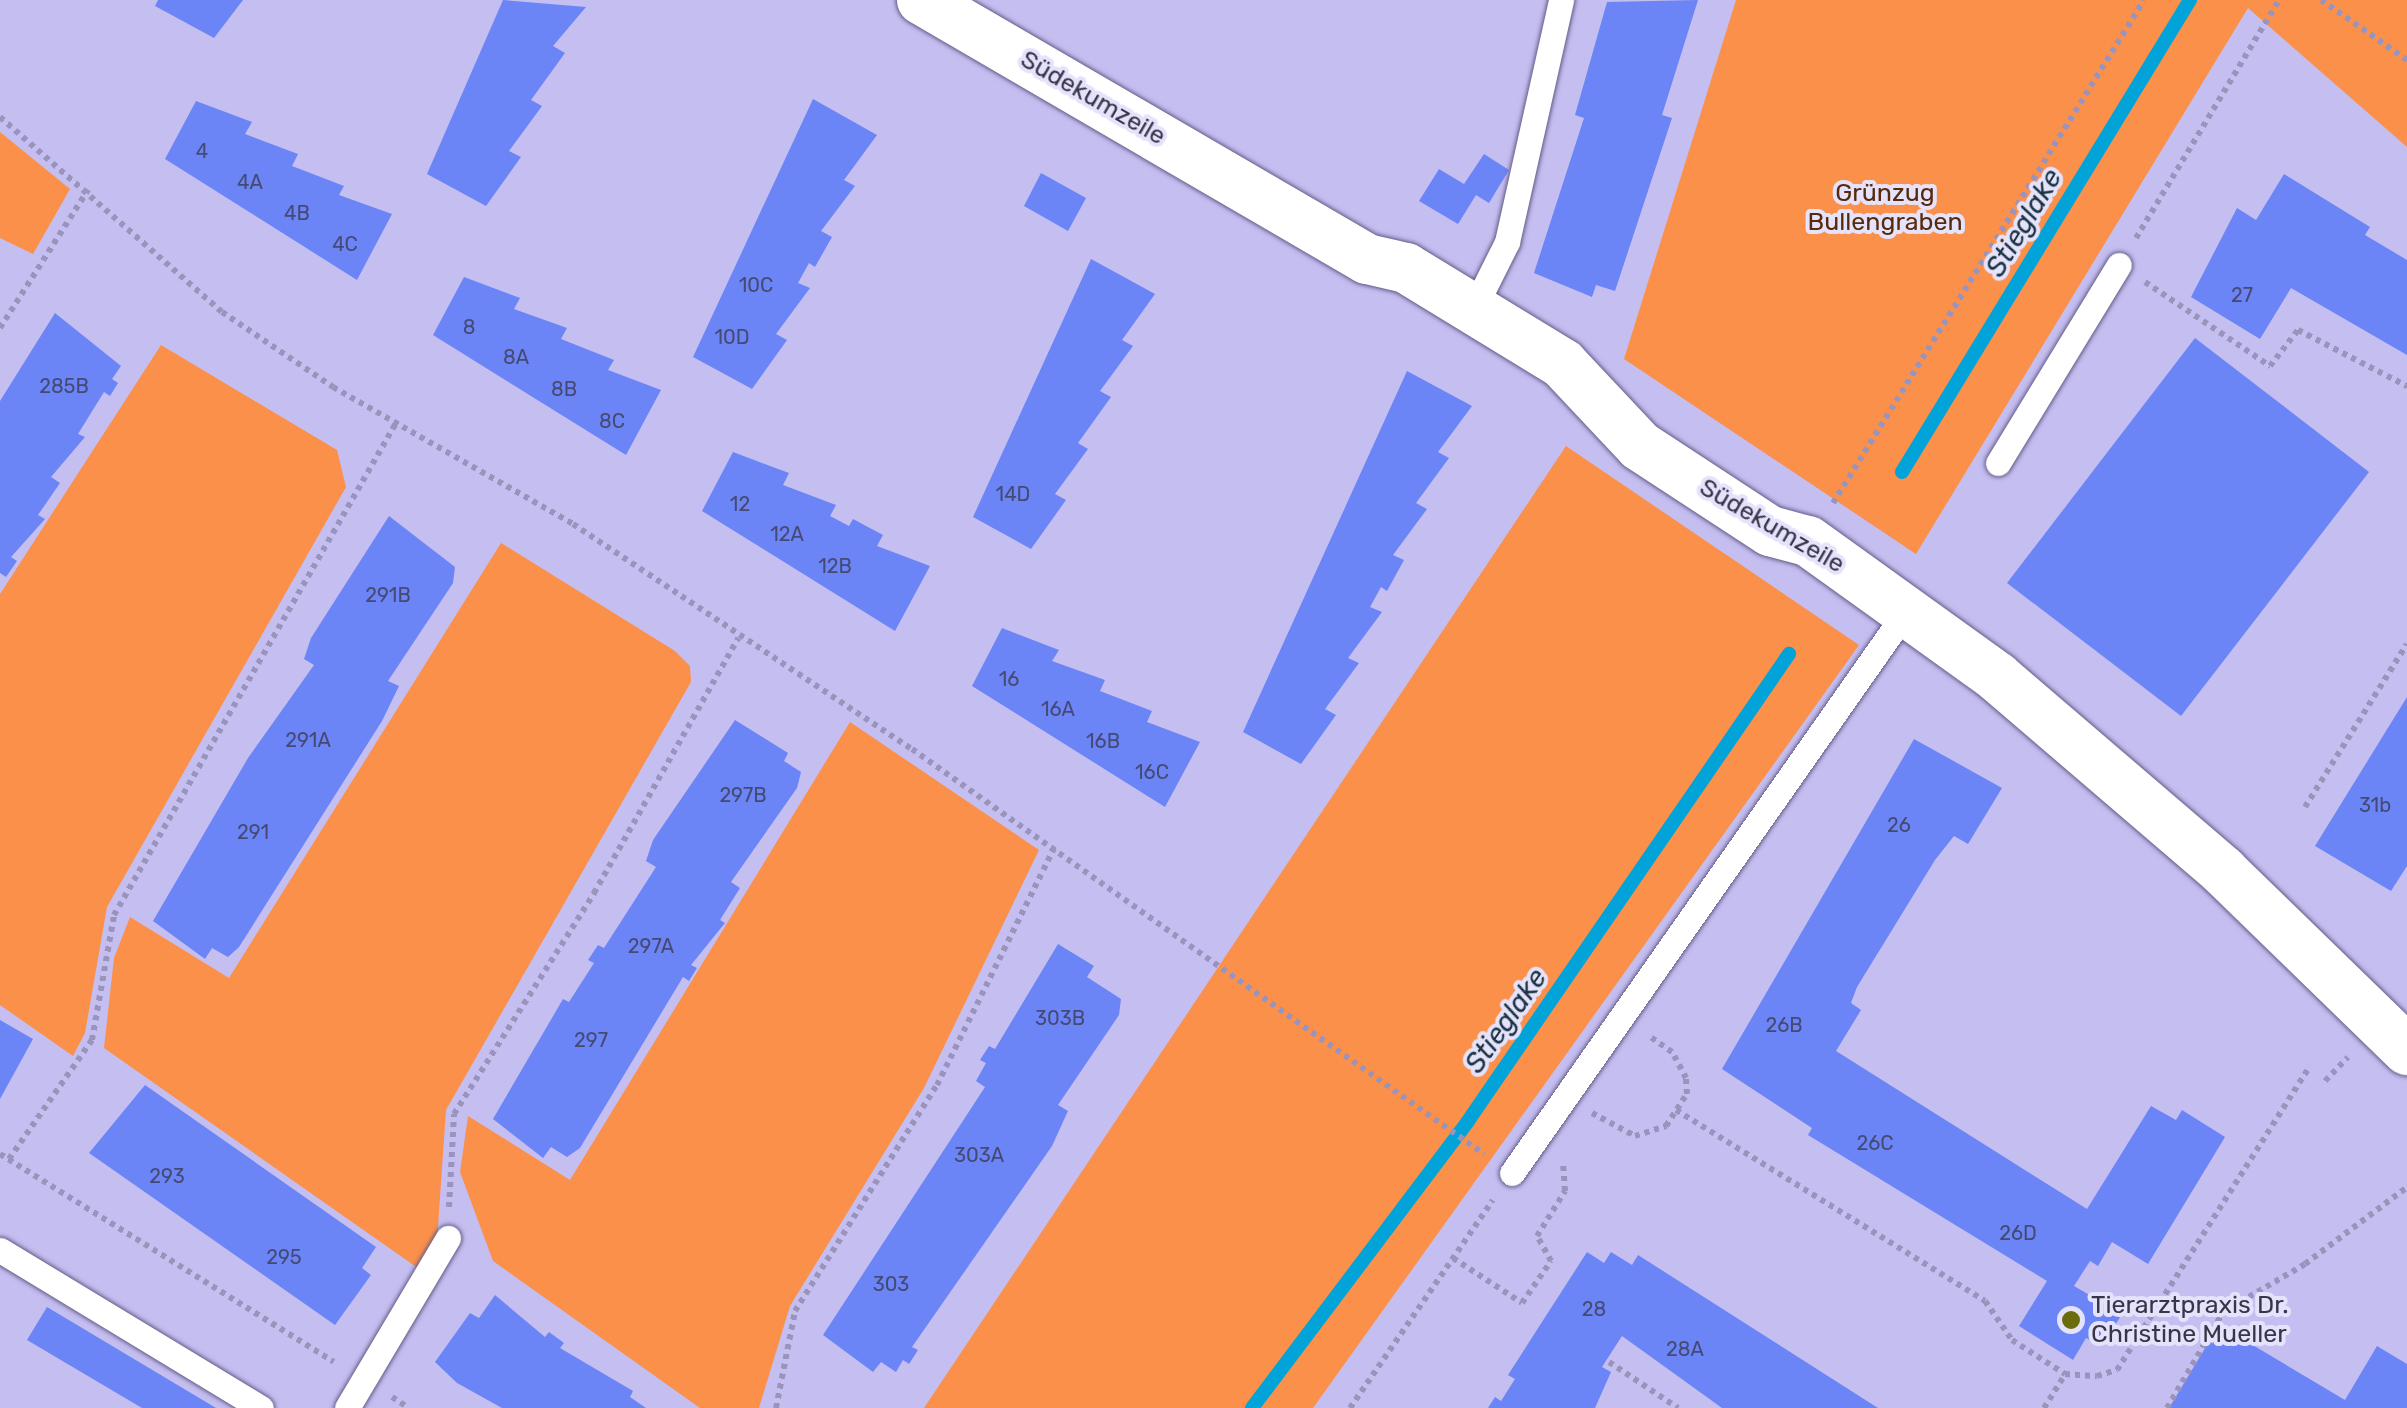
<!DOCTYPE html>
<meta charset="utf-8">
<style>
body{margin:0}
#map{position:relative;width:2407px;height:1408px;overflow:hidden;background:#c5bef0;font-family:Rubik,sans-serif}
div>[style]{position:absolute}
.green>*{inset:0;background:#fb904a}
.stream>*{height:14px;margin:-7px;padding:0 7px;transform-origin:7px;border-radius:7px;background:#02a3d9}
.building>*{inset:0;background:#6b85f6}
.path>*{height:6px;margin-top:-3px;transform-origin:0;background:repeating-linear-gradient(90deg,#9a94bd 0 5px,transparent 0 10px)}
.roads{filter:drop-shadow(0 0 2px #635c88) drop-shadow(0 0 2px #635c88)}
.lane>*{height:25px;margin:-12.5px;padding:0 12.5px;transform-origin:12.5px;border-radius:12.5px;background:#fff}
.street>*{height:50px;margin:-25px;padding:0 25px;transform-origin:25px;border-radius:25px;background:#fff}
.dots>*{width:28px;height:28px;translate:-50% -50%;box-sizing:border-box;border:5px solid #e5e2fc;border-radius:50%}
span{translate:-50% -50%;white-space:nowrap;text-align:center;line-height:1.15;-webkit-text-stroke:8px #e5e2fc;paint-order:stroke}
.number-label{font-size:20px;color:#454974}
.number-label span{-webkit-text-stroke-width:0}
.street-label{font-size:25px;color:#383549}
.park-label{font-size:25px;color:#582a0a}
.poi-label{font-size:25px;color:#383549}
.left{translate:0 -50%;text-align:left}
.water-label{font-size:28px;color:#1a3441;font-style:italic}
</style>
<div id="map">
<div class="green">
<div style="clip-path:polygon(1736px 0,2407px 0,2407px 147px,2248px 8px,1916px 554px,1624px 359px)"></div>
<div style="clip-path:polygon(0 132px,70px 189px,33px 254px,0 238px)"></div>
<div style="clip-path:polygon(161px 345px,337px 450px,346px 487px,107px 907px,85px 1033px,73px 1056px,0 1005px,0 594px)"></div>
<div style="clip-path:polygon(1566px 446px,1859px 645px,1313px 1408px,924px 1408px)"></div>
<div style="clip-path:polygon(501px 543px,675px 651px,690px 666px,691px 682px,446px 1110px,437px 1241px,422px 1271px,104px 1048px,114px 958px,130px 917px,229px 978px)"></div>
<div style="clip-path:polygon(850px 722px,1039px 850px,924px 1088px,790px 1306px,759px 1408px,700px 1408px,493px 1261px,460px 1172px,468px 1116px,570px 1180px)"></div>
</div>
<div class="stream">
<div style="left:1902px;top:472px;width:553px;rotate:-58.61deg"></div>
<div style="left:1252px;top:1408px;width:359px;rotate:-53deg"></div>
<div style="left:1468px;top:1121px;width:567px;rotate:-55.5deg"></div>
</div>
<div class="building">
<div style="clip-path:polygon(158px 0,243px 0,214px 38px,155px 6px)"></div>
<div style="clip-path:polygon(503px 0,586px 7px,553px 46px,565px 53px,531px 100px,542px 106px,509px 151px,521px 157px,486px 206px,427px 174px)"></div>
<div style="clip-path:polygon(1698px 0,1662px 115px,1672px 118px,1615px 291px,1596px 285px,1592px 297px,1534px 273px,1584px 118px,1575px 115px,1607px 2px)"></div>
<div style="clip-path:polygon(813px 99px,877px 135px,844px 180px,855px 186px,821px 231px,832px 237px,815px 267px,809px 263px,798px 283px,810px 288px,776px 334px,787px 340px,752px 389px,693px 357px)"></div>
<div style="clip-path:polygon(196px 101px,252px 122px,245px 134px,298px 154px,292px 166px,344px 186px,339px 195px,392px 214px,357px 280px,165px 159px)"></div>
<div style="clip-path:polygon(1484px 154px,1509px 170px,1489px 203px,1476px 195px,1458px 224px,1419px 201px,1439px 169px,1464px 184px)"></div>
<div style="clip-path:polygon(1041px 173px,1086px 198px,1068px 231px,1024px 206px)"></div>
<div style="clip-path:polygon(2284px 174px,2370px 227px,2365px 235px,2407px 260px,2407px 355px,2291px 288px,2260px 339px,2191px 297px,2237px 208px,2256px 220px)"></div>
<div style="clip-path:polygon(1091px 259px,1155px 294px,1122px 340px,1133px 346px,1100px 391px,1111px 397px,1078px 443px,1088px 449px,1055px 494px,1066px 500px,1031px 549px,973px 517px)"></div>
<div style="clip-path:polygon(464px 277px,520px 298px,514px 309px,567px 328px,561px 339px,614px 360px,608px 370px,661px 390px,626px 455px,433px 335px)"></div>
<div style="clip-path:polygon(55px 313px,121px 366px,112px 379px,118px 383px,110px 396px,104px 392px,78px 434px,85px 437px,51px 477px,60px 483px,38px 515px,45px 519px,11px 557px,17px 561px,6px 577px,0 573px,0 401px)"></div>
<div style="clip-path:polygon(2195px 338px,2369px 472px,2181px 716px,2007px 583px)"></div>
<div style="clip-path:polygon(1407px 371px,1472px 406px,1438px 452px,1449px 458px,1416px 503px,1427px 509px,1393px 555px,1404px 560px,1387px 591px,1381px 587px,1370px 607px,1382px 612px,1348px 658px,1359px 663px,1325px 709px,1336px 715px,1301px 764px,1243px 732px)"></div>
<div style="clip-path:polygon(733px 452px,789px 473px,783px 485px,836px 505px,830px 516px,849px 526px,853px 519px,883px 535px,877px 546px,930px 566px,895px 631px,702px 511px)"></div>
<div style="clip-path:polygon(389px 516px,455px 567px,453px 583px,388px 681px,399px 686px,382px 721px,239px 947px,228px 957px,212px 948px,205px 959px,153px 921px,248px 758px,314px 665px,304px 659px,311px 638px)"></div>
<div style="clip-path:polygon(1002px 628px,1059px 650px,1052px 661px,1105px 680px,1100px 691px,1152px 711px,1147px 722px,1200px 742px,1165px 807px,972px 686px)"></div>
<div style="clip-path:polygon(2407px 697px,2407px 866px,2391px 891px,2315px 846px)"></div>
<div style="clip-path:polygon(735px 720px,788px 753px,784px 761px,801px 772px,797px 788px,731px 882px,740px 888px,720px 920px,725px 923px,691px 965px,697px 968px,689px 981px,683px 977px,580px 1148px,567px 1157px,551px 1147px,543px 1158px,493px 1119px,563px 999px,569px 1002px,594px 963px,588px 960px,598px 945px,604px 948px,656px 867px,646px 861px,653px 840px)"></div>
<div style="clip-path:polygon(1914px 739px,2002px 788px,1968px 844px,1954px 836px,1935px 860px,1857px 987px,1851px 1003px,1861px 1010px,1836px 1051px,2087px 1209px,2151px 1106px,2176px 1120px,2182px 1110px,2225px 1137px,2148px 1264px,2112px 1242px,2098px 1266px,2090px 1261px,2074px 1286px,2122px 1314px,2102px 1346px,2086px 1338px,2073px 1360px,2019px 1326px,2047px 1281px,1808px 1135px,1812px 1128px,1722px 1069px)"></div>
<div style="clip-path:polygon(1058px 944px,1094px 966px,1087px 977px,1121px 999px,1119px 1015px,1058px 1105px,1068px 1111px,1052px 1146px,912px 1347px,918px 1350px,909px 1364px,903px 1360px,896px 1372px,881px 1362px,873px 1372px,823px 1335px,985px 1087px,976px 1081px,986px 1063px,980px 1060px,989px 1046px,995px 1049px)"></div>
<div style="clip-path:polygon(0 1020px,33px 1039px,0 1099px)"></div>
<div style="clip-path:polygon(145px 1085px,376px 1247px,362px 1268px,371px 1275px,335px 1325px,89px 1153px)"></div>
<div style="clip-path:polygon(1587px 1252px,1604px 1263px,1611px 1252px,1632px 1265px,1638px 1255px,1878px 1408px,1722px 1408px,1622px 1336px,1602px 1367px,1611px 1372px,1595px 1408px,1488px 1408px,1495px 1397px,1501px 1401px,1515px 1379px,1508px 1375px)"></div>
<div style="clip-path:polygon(495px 1295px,545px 1337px,549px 1332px,564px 1343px,560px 1348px,633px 1391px,630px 1397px,646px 1408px,502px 1408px,457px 1383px,435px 1362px,470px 1313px,479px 1318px)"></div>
<div style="clip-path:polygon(47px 1307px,216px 1408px,142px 1408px,27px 1340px)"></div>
<div style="clip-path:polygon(2219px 1325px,2345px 1400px,2377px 1346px,2407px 1364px,2407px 1408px,2169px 1408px)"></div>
</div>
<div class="path">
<div style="left:2321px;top:0;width:105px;rotate:34.9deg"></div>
<div style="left:0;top:117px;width:295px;rotate:41.3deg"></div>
<div style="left:222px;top:312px;width:134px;rotate:34deg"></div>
<div style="left:333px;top:387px;width:276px;rotate:29.7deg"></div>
<div style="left:573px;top:524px;width:407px;rotate:33.6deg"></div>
<div style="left:912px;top:749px;width:701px;rotate:35.3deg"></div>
<div style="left:2136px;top:238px;width:278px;rotate:-59deg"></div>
<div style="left:2145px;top:282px;width:151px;rotate:33.9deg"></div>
<div style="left:2270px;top:366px;width:46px;rotate:-52.1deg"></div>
<div style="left:2298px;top:330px;width:123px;rotate:27.2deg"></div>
<div style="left:0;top:328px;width:164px;rotate:-57.5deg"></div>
<div style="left:1833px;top:503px;width:591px;rotate:-58.27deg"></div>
<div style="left:2305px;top:807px;width:192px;rotate:-58deg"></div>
<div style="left:2325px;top:1081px;width:33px;rotate:-46deg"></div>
<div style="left:1676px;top:1110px;width:363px;rotate:31.7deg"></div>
<div style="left:1985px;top:1301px;width:47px;rotate:55.3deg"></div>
<div style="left:2012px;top:1340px;width:63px;rotate:32.7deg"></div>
<div style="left:2065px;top:1374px;width:32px;rotate:4deg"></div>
<div style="left:2097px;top:1376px;width:21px;rotate:-17deg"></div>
<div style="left:2117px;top:1370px;width:360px;rotate:-57.6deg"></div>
<div style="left:1592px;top:1113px;width:49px;rotate:28.1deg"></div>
<div style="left:1635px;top:1136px;width:33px;rotate:-18deg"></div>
<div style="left:1666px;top:1126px;width:38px;rotate:-57deg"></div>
<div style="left:1687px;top:1094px;width:16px;rotate:-94deg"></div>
<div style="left:1686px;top:1078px;width:30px;rotate:-118deg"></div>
<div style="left:1672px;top:1052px;width:29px;rotate:-145deg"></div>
<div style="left:0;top:1154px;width:393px;rotate:31.9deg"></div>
<div style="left:9px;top:1159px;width:145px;rotate:-55.1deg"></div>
<div style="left:92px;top:1040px;width:127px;rotate:-80deg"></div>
<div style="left:114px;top:915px;width:567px;rotate:-60.18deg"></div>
<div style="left:449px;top:1207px;width:93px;rotate:-86.9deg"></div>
<div style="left:454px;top:1114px;width:262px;rotate:-57.6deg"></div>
<div style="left:594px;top:893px;width:293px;rotate:-60.5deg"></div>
<div style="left:1453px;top:1258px;width:82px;rotate:33.1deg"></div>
<div style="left:1522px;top:1303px;width:51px;rotate:-55.4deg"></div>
<div style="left:1551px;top:1261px;width:29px;rotate:-119deg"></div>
<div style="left:1537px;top:1236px;width:53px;rotate:-58.1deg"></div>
<div style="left:1565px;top:1191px;width:28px;rotate:-94deg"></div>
<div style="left:1609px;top:1362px;width:83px;rotate:33.7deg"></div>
<div style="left:392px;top:1397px;width:20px;rotate:33deg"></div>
<div style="left:776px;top:1408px;width:99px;rotate:-78.9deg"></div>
<div style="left:795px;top:1311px;width:267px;rotate:-57.9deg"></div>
<div style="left:937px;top:1085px;width:264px;rotate:-63.7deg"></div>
<div style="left:1350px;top:1408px;width:252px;rotate:-55.5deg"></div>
<div style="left:2044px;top:1408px;width:40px;rotate:-58deg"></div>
<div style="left:2167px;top:1408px;width:111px;rotate:-59.7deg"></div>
<div style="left:2223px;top:1312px;width:95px;rotate:-30.3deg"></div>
<div style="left:2305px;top:1264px;width:128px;rotate:-37deg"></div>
</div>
<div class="roads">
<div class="lane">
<div style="left:1474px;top:308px;width:74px;rotate:-63.4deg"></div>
<div style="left:1507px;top:242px;width:248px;rotate:-77.4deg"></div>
<div style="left:1998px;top:463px;width:232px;rotate:-58.6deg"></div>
<div style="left:1512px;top:1173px;width:688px;rotate:-54.95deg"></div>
<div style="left:0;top:1250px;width:305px;rotate:31.2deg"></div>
<div style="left:347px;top:1408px;width:198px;rotate:-59.3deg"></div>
</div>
<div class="street">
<div style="left:922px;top:0;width:515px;rotate:30.2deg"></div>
<div style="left:1367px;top:259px;width:40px;rotate:13deg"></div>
<div style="left:1406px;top:268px;width:184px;rotate:31.4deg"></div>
<div style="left:1563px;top:364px;width:112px;rotate:46.8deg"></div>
<div style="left:1640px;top:446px;width:155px;rotate:33.2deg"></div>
<div style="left:1770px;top:531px;width:39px;rotate:15deg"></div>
<div style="left:1808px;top:541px;width:233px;rotate:35.7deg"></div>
<div style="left:1997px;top:677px;width:298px;rotate:40.6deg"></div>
<div style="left:2223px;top:871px;width:257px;rotate:44.2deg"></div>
</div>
</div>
<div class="dots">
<div style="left:2071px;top:1320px;background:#6a6c0e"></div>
</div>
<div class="number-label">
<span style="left:202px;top:151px">4</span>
<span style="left:250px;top:182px">4A</span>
<span style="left:297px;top:213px">4B</span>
<span style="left:345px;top:244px">4C</span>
<span style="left:756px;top:285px">10C</span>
<span style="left:2242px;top:295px">27</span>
<span style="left:469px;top:327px">8</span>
<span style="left:732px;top:337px">10D</span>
<span style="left:516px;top:357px">8A</span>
<span style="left:64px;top:386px">285B</span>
<span style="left:564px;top:389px">8B</span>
<span style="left:612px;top:421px">8C</span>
<span style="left:1013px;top:494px">14D</span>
<span style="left:740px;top:504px">12</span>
<span style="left:787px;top:534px">12A</span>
<span style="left:835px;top:566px">12B</span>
<span style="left:388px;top:595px">291B</span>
<span style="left:1009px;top:679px">16</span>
<span style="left:1058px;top:709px">16A</span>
<span style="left:308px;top:740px">291A</span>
<span style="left:1103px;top:741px">16B</span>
<span style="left:1152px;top:772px">16C</span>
<span style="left:743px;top:795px">297B</span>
<span style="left:2375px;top:805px">31b</span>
<span style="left:1899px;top:825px">26</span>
<span style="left:253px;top:832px">291</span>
<span style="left:651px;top:946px">297A</span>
<span style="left:1060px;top:1018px">303B</span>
<span style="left:1784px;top:1025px">26B</span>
<span style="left:591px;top:1040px">297</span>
<span style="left:1875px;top:1143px">26C</span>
<span style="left:979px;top:1155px">303A</span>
<span style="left:167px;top:1176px">293</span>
<span style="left:2018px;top:1233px">26D</span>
<span style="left:284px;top:1257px">295</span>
<span style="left:891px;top:1284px">303</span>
<span style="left:1594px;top:1309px">28</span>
<span style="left:1685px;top:1349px">28A</span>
</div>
<div class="street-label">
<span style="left:1093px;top:98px;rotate:30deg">Südekumzeile</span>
<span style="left:1772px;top:526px;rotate:30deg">Südekumzeile</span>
</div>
<div class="park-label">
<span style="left:1885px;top:208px">Grünzug<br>Bullengraben</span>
</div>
<div class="poi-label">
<span class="left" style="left:2091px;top:1320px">Tierarztpraxis Dr.<br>Christine Mueller</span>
</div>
<div class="water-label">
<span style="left:2024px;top:223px;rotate:-59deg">Stieglake</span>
<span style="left:1506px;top:1021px;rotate:-55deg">Stieglake</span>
</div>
</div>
